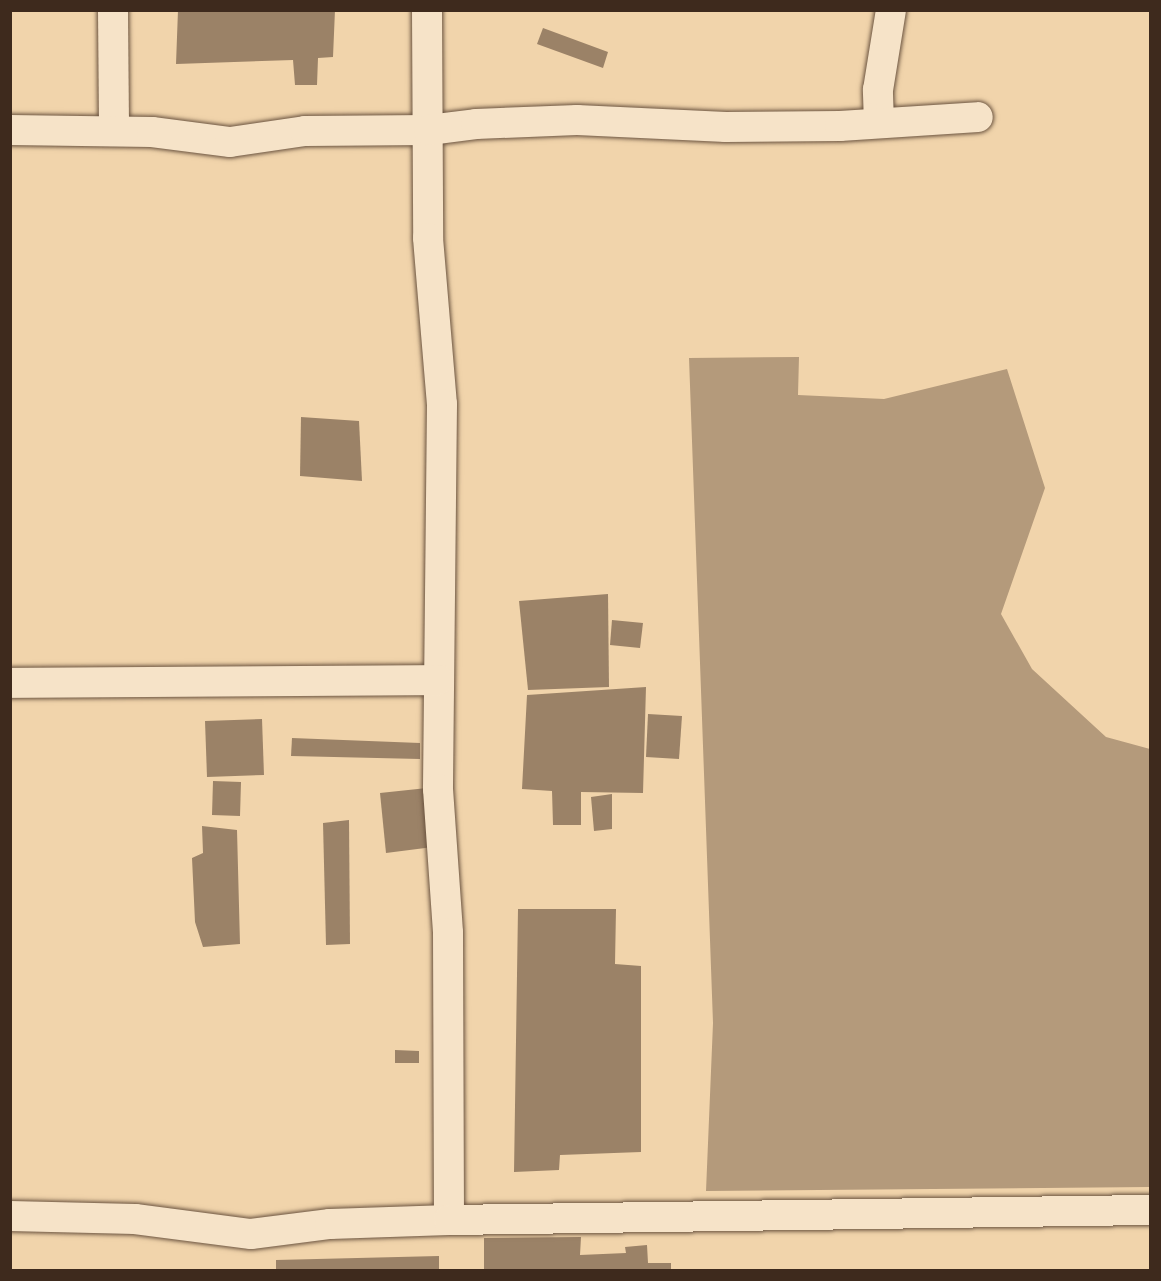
<!DOCTYPE html>
<style>
body{margin:0}
#map{position:relative;width:1161px;height:1281px;overflow:hidden;background:#f1d4ab;font-family:"IM FELL Double Pica",serif}
div>[style]{position:absolute}
.water>*{inset:0;background:#b49a7b}
.building>*{inset:0;background:#9b8267}
.roads{filter:drop-shadow(0 0 2px #6b5440) drop-shadow(0 0 2px #6b5440)}
.street>*{height:30px;margin:-15px;padding:0 15px;transform-origin:15px;border-radius:15px;background:#f6e3c8}
span{translate:-50% -50%;white-space:nowrap;text-align:center;line-height:1.15;-webkit-text-stroke:4.5px #f6e3c8;paint-order:stroke}
.frame{position:absolute;inset:0;border:12px solid #3e2a1d;pointer-events:none}
</style>
<div id="map">
<div class="water">
<div style="clip-path:polygon(799px 357px,798px 395px,884px 399px,1007px 369px,1045px 488px,1001px 614px,1032px 669px,1106px 737px,1150px 749px,1150px 1187px,706px 1191px,713px 1023px,689px 358px)"></div>
</div>
<div class="building">
<div style="clip-path:polygon(178px 10px,335px 10px,333px 57px,318px 58px,317px 85px,295px 85px,293px 60px,176px 64px)"></div>
<div style="clip-path:polygon(543px 28px,608px 52px,603px 68px,537px 44px)"></div>
<div style="clip-path:polygon(301px 417px,359px 421px,362px 481px,300px 476px)"></div>
<div style="clip-path:polygon(608px 594px,609px 687px,528px 690px,519px 601px)"></div>
<div style="clip-path:polygon(612px 620px,643px 623px,640px 648px,610px 645px)"></div>
<div style="clip-path:polygon(646px 687px,643px 793px,581px 792px,581px 825px,553px 825px,552px 791px,522px 789px,527px 695px)"></div>
<div style="clip-path:polygon(648px 714px,682px 716px,679px 759px,646px 757px)"></div>
<div style="clip-path:polygon(262px 719px,264px 775px,207px 777px,205px 721px)"></div>
<div style="clip-path:polygon(292px 738px,420px 743px,420px 759px,291px 756px)"></div>
<div style="clip-path:polygon(213px 781px,241px 782px,240px 816px,212px 815px)"></div>
<div style="clip-path:polygon(427px 788px,433px 847px,386px 853px,380px 793px)"></div>
<div style="clip-path:polygon(612px 794px,612px 829px,594px 831px,591px 797px)"></div>
<div style="clip-path:polygon(349px 820px,350px 944px,326px 945px,323px 823px)"></div>
<div style="clip-path:polygon(202px 826px,237px 830px,240px 944px,203px 947px,195px 922px,192px 858px,203px 853px)"></div>
<div style="clip-path:polygon(518px 909px,616px 909px,615px 964px,641px 966px,641px 1152px,560px 1155px,559px 1170px,514px 1172px)"></div>
<div style="clip-path:polygon(395px 1050px,419px 1051px,419px 1063px,395px 1063px)"></div>
<div style="clip-path:polygon(581px 1237px,580px 1255px,626px 1253px,625px 1247px,647px 1245px,648px 1263px,671px 1263px,671px 1270px,484px 1270px,484px 1238px)"></div>
<div style="clip-path:polygon(439px 1256px,439px 1270px,276px 1270px,276px 1260px)"></div>
</div>
<div class="roads">
<div class="street">
<div style="left:113px;top:10px;width:121px;rotate:89.5deg"></div>
<div style="left:427px;top:10px;width:228px;rotate:89.7deg"></div>
<div style="left:428px;top:238px;width:167px;rotate:85.2deg"></div>
<div style="left:442px;top:404px;width:385px;rotate:90.6deg"></div>
<div style="left:438px;top:789px;width:144px;rotate:86deg"></div>
<div style="left:448px;top:933px;width:287px;rotate:89.8deg"></div>
<div style="left:879px;top:123px;width:33px;rotate:-92deg"></div>
<div style="left:878px;top:90px;width:81px;rotate:-80.8deg"></div>
<div style="left:10px;top:130px;width:142px;rotate:0.8deg"></div>
<div style="left:152px;top:132px;width:79px;rotate:7.3deg"></div>
<div style="left:230px;top:142px;width:76px;rotate:-8.3deg"></div>
<div style="left:305px;top:131px;width:124px;rotate:-0.5deg"></div>
<div style="left:429px;top:130px;width:47px;rotate:-7.3deg"></div>
<div style="left:476px;top:124px;width:101px;rotate:-2.3deg"></div>
<div style="left:577px;top:120px;width:149px;rotate:2.7deg"></div>
<div style="left:726px;top:127px;width:114px;rotate:-0.5deg"></div>
<div style="left:840px;top:126px;width:138px;rotate:-3.7deg"></div>
<div style="left:10px;top:683px;width:428px;rotate:-0.4deg"></div>
<div style="left:10px;top:1216px;width:125px;rotate:1.4deg"></div>
<div style="left:135px;top:1219px;width:117px;rotate:7.4deg"></div>
<div style="left:251px;top:1234px;width:80px;rotate:-7.2deg"></div>
<div style="left:330px;top:1224px;width:119px;rotate:-1.9deg"></div>
<div style="left:449px;top:1220px;width:701px;rotate:-0.82deg"></div>
</div>
</div>
<div class="frame"></div>
</div>
